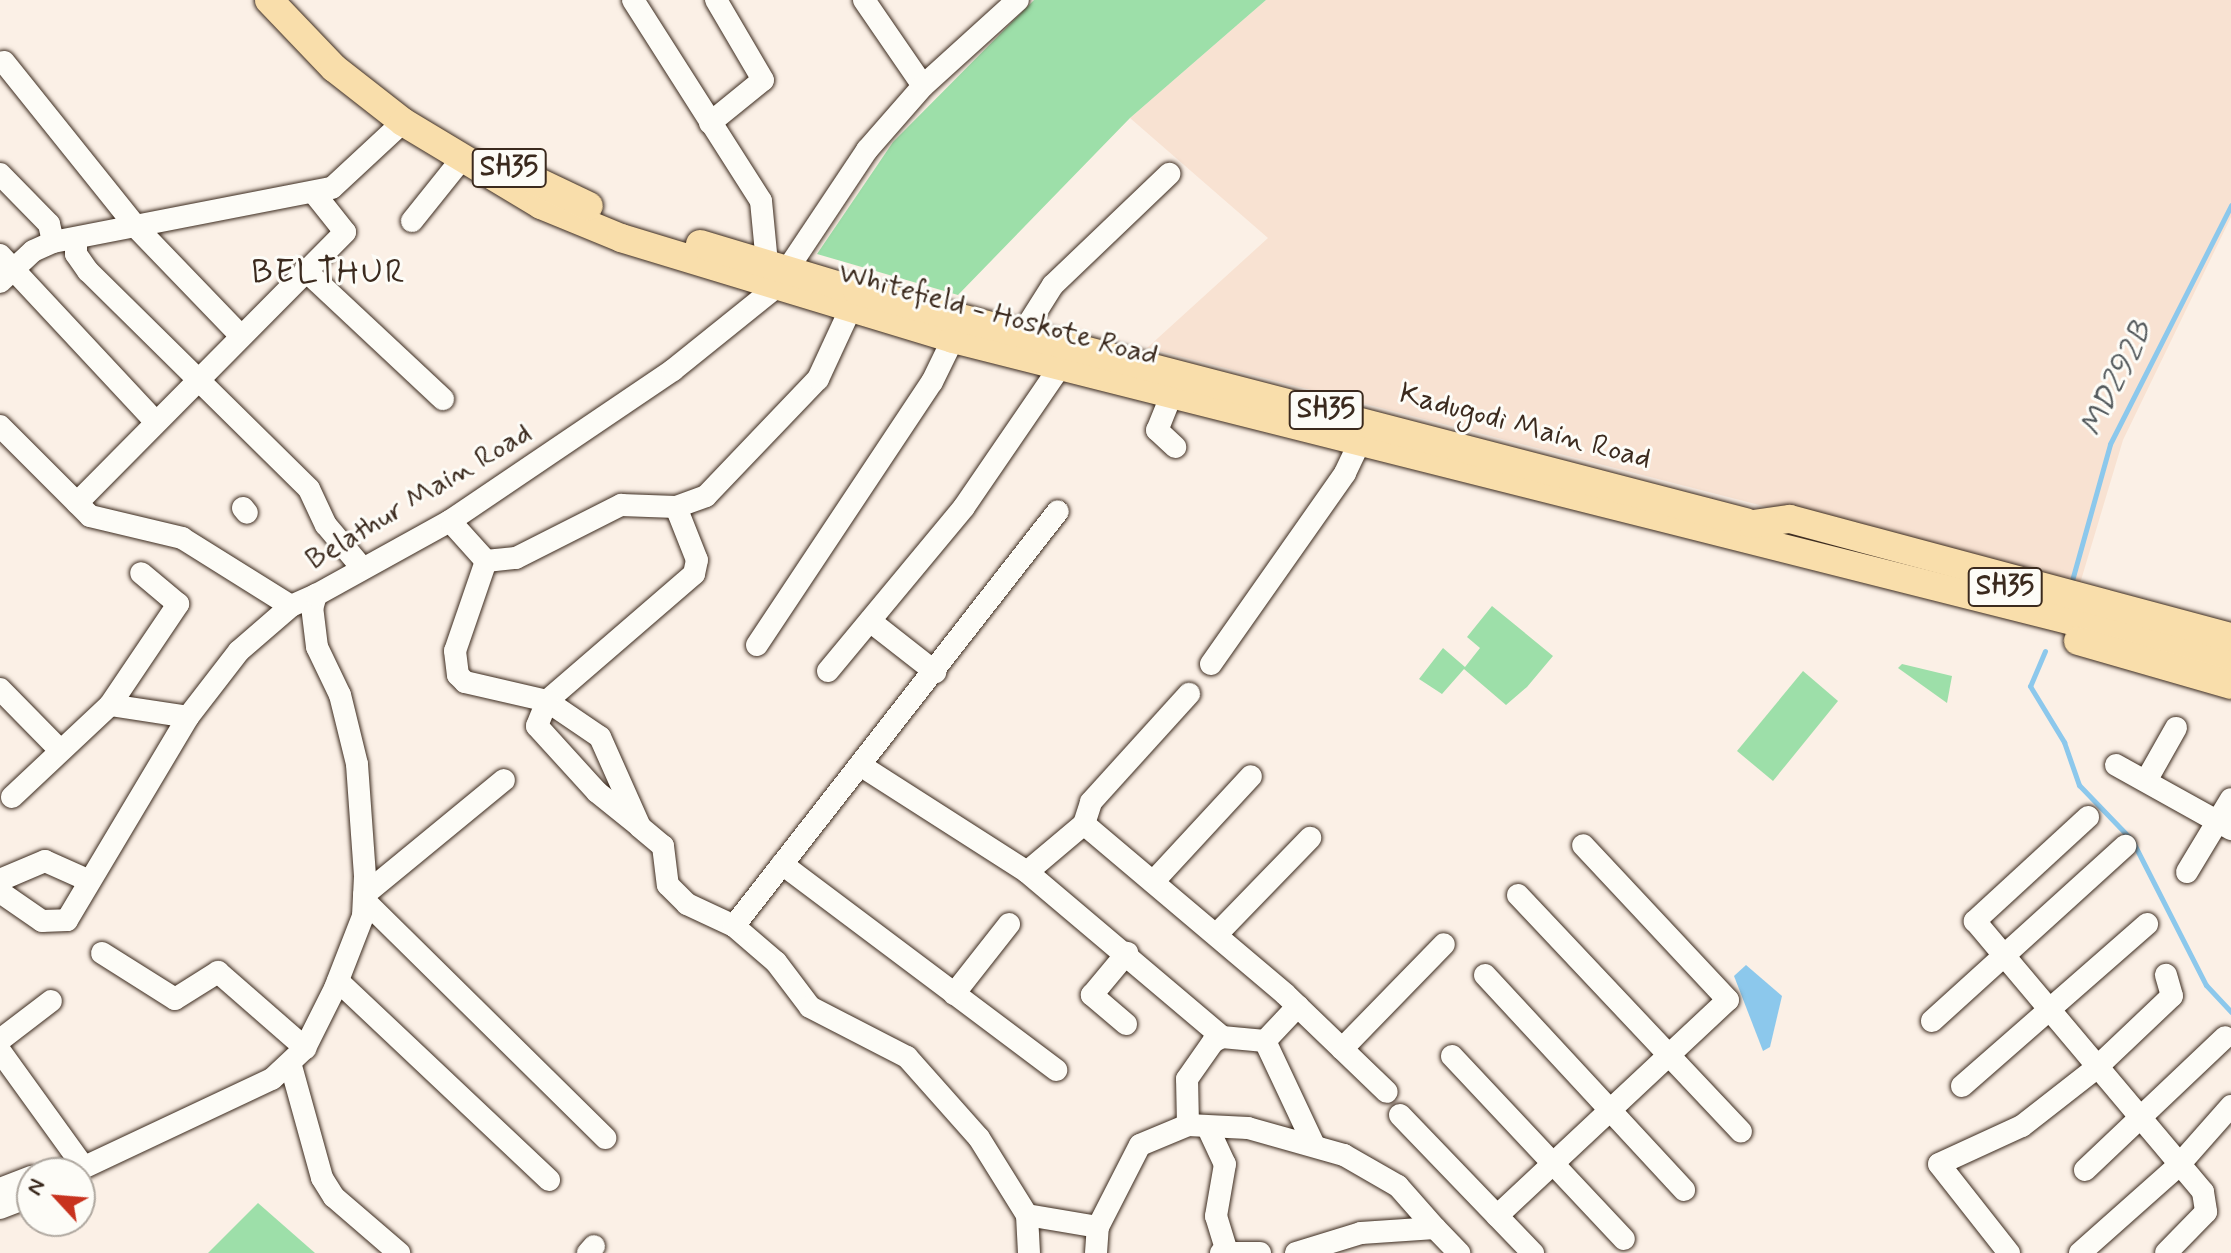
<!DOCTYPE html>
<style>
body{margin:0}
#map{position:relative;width:2231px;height:1253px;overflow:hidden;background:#fbf0e6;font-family:Mynerve,sans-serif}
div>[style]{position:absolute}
.built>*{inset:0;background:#f8e2d2}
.green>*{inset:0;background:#9ddfa9}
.water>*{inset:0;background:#8cc8ec}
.stream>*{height:5px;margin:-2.5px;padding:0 2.5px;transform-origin:2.5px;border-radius:2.5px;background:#8cc8ec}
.roads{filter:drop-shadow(0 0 2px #3b2a1e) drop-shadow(0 0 2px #3b2a1e)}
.minor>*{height:22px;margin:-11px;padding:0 11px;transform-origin:11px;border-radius:11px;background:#fdfcf7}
.major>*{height:28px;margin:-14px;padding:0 14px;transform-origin:14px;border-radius:14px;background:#f9deab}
span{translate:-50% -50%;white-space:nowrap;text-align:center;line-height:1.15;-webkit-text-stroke:6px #fdfcf7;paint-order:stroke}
.shield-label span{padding:2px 6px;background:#fdfcf7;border:2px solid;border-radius:6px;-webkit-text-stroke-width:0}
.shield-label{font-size:28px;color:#3b2a1e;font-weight:700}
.street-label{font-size:30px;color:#3b2a1e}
.water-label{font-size:32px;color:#53595c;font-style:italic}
.quarter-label{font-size:34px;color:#3b2a1e;letter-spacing:2px}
.north{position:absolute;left:16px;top:1157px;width:80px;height:80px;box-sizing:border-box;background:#fdfcf7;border:2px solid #afa8a0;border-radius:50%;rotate:296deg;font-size:22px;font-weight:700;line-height:32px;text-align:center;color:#3b2a1e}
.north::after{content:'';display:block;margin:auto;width:28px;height:36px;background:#c8321e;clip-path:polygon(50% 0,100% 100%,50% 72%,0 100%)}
</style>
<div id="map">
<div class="built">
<div style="clip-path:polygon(1266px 0,2231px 0,2231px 217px,2123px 440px,2079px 587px,1147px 348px,1268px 238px,1130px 118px)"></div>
</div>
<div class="green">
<div style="clip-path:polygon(1034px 0,1266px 0,1130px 118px,958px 295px,817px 254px,893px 142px)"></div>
<div style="clip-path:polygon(1492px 606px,1553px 656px,1527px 687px,1506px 705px,1464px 669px,1442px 694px,1419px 679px,1443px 648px,1465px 667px,1480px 648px,1467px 637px)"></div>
<div style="clip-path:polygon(1902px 664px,1952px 676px,1947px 703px,1898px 668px)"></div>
<div style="clip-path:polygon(1803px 671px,1838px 701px,1773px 781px,1737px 751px)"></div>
<div style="clip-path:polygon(258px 1203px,315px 1253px,208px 1253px)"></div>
</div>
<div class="water">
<div style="clip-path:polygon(1746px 965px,1782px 996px,1770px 1047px,1763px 1051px,1734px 976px)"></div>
</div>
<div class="stream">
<div style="left:2071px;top:584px;width:145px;rotate:-74.4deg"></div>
<div style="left:2110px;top:444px;width:268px;rotate:-63.1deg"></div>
<div style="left:2045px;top:651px;width:38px;rotate:113deg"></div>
<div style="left:2030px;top:686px;width:66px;rotate:58.7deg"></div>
<div style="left:2064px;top:742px;width:46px;rotate:70.8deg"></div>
<div style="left:2079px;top:785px;width:76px;rotate:46.1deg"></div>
<div style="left:2132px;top:840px;width:163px;rotate:63deg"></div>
<div style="left:2206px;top:985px;width:37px;rotate:47deg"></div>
</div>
<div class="roads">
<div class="minor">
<div style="left:633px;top:0;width:238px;rotate:57.5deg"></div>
<div style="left:761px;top:201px;width:62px;rotate:84.5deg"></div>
<div style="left:864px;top:0;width:104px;rotate:55.5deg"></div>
<div style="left:4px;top:62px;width:213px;rotate:51.3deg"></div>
<div style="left:137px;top:228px;width:147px;rotate:46.1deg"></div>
<div style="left:710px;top:123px;width:68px;rotate:-39.1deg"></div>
<div style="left:763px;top:80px;width:93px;rotate:-120.4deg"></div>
<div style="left:0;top:174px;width:70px;rotate:45.6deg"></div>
<div style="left:49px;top:224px;width:18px;rotate:77deg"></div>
<div style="left:412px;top:221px;width:77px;rotate:-51.3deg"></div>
<div style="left:76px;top:241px;width:13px;rotate:90deg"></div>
<div style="left:76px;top:254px;width:21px;rotate:55deg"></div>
<div style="left:88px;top:271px;width:310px;rotate:44.6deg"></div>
<div style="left:309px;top:489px;width:40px;rotate:65deg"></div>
<div style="left:326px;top:525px;width:57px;rotate:49.9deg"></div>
<div style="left:0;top:255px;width:226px;rotate:47deg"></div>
<div style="left:305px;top:270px;width:189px;rotate:43.1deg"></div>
<div style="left:0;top:282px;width:45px;rotate:-43.2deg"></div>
<div style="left:33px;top:251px;width:22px;rotate:-24deg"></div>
<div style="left:53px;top:242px;width:284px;rotate:-11deg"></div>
<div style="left:332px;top:188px;width:97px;rotate:-42.9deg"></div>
<div style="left:1022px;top:334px;width:58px;rotate:-57.7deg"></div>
<div style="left:1053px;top:285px;width:161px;rotate:-43.7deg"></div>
<div style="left:1171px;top:396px;width:37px;rotate:112deg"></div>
<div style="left:1157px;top:430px;width:25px;rotate:43deg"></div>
<div style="left:0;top:426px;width:127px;rotate:45deg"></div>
<div style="left:90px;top:516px;width:95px;rotate:13.4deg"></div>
<div style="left:182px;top:538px;width:128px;rotate:32deg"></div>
<div style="left:77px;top:503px;width:381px;rotate:-45.3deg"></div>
<div style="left:345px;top:232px;width:50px;rotate:-128.5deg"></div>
<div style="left:676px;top:507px;width:57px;rotate:68.4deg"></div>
<div style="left:697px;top:560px;width:14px;rotate:102deg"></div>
<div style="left:694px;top:574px;width:194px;rotate:139.2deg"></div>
<div style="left:547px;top:701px;width:64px;rotate:34.2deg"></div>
<div style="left:600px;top:737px;width:98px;rotate:66deg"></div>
<div style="left:640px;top:827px;width:30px;rotate:40deg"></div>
<div style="left:663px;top:846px;width:39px;rotate:83deg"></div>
<div style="left:668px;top:885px;width:27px;rotate:45deg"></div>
<div style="left:687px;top:904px;width:52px;rotate:25.1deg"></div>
<div style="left:734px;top:926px;width:55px;rotate:40.6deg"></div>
<div style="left:776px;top:962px;width:56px;rotate:52.9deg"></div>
<div style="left:810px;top:1007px;width:109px;rotate:27.3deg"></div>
<div style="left:907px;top:1057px;width:108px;rotate:48.4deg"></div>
<div style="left:979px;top:1138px;width:91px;rotate:58.1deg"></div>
<div style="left:1027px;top:1215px;width:72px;rotate:9.6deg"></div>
<div style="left:243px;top:508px;width:6px;rotate:51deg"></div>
<div style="left:450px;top:521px;width:54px;rotate:48deg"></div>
<div style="left:486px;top:561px;width:95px;rotate:109deg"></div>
<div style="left:455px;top:651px;width:24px;rotate:83deg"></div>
<div style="left:458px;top:675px;width:10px;rotate:45deg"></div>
<div style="left:465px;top:682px;width:84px;rotate:13deg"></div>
<div style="left:547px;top:701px;width:27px;rotate:112deg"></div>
<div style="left:537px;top:726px;width:89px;rotate:47.7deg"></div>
<div style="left:597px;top:792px;width:53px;rotate:38.8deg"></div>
<div style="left:486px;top:561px;width:30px;rotate:-6deg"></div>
<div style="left:516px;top:558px;width:118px;rotate:-26.8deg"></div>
<div style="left:621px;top:505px;width:55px;rotate:2.1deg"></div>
<div style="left:676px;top:507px;width:32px;rotate:-20deg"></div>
<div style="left:706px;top:496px;width:162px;rotate:-46.3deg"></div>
<div style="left:818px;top:379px;width:74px;rotate:-65.2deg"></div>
<div style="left:870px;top:621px;width:83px;rotate:38.1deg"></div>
<div style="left:757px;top:645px;width:316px;rotate:-56.4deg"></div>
<div style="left:932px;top:382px;width:48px;rotate:-64deg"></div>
<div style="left:1211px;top:664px;width:233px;rotate:-54.9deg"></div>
<div style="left:1345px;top:473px;width:49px;rotate:-64.5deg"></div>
<div style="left:828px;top:671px;width:213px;rotate:-50.3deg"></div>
<div style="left:964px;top:507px;width:170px;rotate:-55.6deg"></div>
<div style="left:0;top:689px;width:83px;rotate:45.5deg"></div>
<div style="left:110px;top:705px;width:122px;rotate:-56deg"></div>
<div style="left:178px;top:604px;width:48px;rotate:-140deg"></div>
<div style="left:860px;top:765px;width:198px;rotate:32.6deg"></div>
<div style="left:1027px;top:872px;width:255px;rotate:40.2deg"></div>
<div style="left:2116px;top:765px;width:132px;rotate:29.1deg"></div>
<div style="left:2146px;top:781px;width:61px;rotate:-60.5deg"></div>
<div style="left:12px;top:797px;width:134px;rotate:-43.2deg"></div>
<div style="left:110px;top:705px;width:79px;rotate:8.7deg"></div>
<div style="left:2088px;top:817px;width:154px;rotate:137.4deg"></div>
<div style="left:1975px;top:921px;width:354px;rotate:49.9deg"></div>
<div style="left:2203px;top:1192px;width:20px;rotate:81deg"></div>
<div style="left:2206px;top:1212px;width:57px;rotate:134.3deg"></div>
<div style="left:1084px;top:824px;width:23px;rotate:-72deg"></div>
<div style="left:1091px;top:802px;width:146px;rotate:-47.8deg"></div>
<div style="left:782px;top:864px;width:343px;rotate:36.9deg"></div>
<div style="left:1027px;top:872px;width:75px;rotate:-40.1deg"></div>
<div style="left:1084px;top:824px;width:263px;rotate:40.2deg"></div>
<div style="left:1285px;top:994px;width:141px;rotate:43.9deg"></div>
<div style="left:2187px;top:872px;width:85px;rotate:-58.9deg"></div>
<div style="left:0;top:880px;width:49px;rotate:-22.9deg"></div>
<div style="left:45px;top:861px;width:49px;rotate:24deg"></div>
<div style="left:1153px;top:882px;width:144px;rotate:-47.2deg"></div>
<div style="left:0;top:892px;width:51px;rotate:34.6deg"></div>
<div style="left:42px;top:921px;width:25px;rotate:-2deg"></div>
<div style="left:67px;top:920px;width:236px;rotate:-59.2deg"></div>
<div style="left:188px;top:717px;width:83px;rotate:-52.3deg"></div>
<div style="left:239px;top:651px;width:69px;rotate:-40.9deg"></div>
<div style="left:291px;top:606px;width:27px;rotate:-24deg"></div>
<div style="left:364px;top:895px;width:181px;rotate:-39.4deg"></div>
<div style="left:1518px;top:895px;width:325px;rotate:46.7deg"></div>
<div style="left:364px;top:900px;width:339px;rotate:44.6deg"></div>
<div style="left:734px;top:926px;width:526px;rotate:-52.02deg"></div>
<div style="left:1217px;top:934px;width:134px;rotate:-45.9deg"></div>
<div style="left:102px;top:953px;width:86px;rotate:32.2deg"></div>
<div style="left:175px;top:999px;width:51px;rotate:-32.1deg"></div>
<div style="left:218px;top:972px;width:116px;rotate:41.1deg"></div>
<div style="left:1485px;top:975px;width:293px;rotate:47.2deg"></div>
<div style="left:338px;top:981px;width:290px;rotate:43.3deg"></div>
<div style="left:954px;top:994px;width:89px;rotate:-51.8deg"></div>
<div style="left:1932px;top:1021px;width:261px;rotate:-42.2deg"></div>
<div style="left:1126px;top:1024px;width:45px;rotate:-139.5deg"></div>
<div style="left:1092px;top:995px;width:55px;rotate:-50.2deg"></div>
<div style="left:0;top:1040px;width:64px;rotate:-37.4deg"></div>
<div style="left:1265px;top:1041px;width:113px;rotate:64.8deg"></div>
<div style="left:1342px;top:1049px;width:146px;rotate:-45.8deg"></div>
<div style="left:0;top:1051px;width:142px;rotate:54.2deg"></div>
<div style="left:1452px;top:1056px;width:251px;rotate:46.8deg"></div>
<div style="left:291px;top:1066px;width:116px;rotate:74.5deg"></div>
<div style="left:322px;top:1178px;width:22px;rotate:58deg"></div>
<div style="left:334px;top:1197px;width:86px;rotate:40.7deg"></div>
<div style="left:1962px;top:1086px;width:246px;rotate:-41.2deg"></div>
<div style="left:1400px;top:1115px;width:192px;rotate:46.1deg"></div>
<div style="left:1188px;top:1125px;width:46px;rotate:-91.2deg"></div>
<div style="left:1187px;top:1079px;width:45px;rotate:-54.9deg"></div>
<div style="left:1213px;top:1042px;width:10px;rotate:-29deg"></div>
<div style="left:1222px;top:1037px;width:43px;rotate:5.3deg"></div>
<div style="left:1265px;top:1041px;width:48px;rotate:-46.7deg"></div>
<div style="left:1208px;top:1128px;width:40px;rotate:65deg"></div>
<div style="left:1225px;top:1164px;width:53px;rotate:99.8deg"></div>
<div style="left:1216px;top:1216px;width:39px;rotate:73deg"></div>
<div style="left:2085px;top:1170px;width:193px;rotate:-43.5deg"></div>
<div style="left:51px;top:1173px;width:33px;rotate:-12deg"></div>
<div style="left:72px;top:1173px;width:221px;rotate:-25.2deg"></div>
<div style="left:272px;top:1079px;width:45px;rotate:-43.2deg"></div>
<div style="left:305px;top:1048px;width:67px;rotate:-63.4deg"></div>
<div style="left:335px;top:988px;width:77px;rotate:-68.7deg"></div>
<div style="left:363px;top:916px;width:40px;rotate:-87.1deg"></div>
<div style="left:365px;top:876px;width:112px;rotate:-94.1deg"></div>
<div style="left:357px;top:764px;width:71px;rotate:-103.8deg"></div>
<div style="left:340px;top:695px;width:53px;rotate:-115.6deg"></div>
<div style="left:317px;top:647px;width:38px;rotate:-97deg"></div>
<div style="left:312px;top:609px;width:15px;rotate:-74deg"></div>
<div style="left:316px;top:595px;width:153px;rotate:-28.9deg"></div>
<div style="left:450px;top:521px;width:269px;rotate:-34.1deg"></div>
<div style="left:673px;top:370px;width:131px;rotate:-38.8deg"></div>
<div style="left:775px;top:288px;width:166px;rotate:-56.3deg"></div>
<div style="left:867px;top:150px;width:85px;rotate:-48.8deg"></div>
<div style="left:923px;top:86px;width:128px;rotate:-42.2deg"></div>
<div style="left:0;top:1189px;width:34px;rotate:-21deg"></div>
<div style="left:0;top:1208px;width:34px;rotate:-21deg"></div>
<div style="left:1027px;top:1215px;width:38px;rotate:87deg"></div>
<div style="left:1497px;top:1216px;width:316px;rotate:-43.1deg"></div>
<div style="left:1728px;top:1000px;width:212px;rotate:-133.1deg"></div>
<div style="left:588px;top:1253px;width:9px;rotate:-49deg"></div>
<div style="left:1096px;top:1253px;width:26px;rotate:-86deg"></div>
<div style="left:1098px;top:1227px;width:92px;rotate:-62.9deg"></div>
<div style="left:1140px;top:1145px;width:52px;rotate:-22.6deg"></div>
<div style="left:1188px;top:1125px;width:60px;rotate:2.9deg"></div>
<div style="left:1248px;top:1128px;width:100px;rotate:15.7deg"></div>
<div style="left:1344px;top:1155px;width:62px;rotate:29.9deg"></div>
<div style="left:1398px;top:1186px;width:56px;rotate:48.6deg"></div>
<div style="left:1221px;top:1253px;width:39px"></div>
<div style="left:1296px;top:1253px;width:68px;rotate:-17.1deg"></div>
<div style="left:1361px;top:1233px;width:74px;rotate:-3.9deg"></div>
<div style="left:1435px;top:1228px;width:35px;rotate:46deg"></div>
<div style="left:2009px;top:1253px;width:113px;rotate:-128.2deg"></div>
<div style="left:1939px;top:1164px;width:91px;rotate:-24.6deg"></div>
<div style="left:2022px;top:1126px;width:93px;rotate:-38deg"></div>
<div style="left:2095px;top:1069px;width:106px;rotate:-43.5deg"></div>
<div style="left:2172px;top:996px;width:22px;rotate:-106deg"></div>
<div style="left:2080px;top:1253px;width:131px;rotate:-41.6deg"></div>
<div style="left:2178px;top:1166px;width:80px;rotate:-48.5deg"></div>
</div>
<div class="major">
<div style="left:269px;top:0;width:94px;rotate:46.3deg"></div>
<div style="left:334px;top:68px;width:88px;rotate:38deg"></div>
<div style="left:403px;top:122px;width:161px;rotate:31deg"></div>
<div style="left:541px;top:205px;width:87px;rotate:22.4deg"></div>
<div style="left:621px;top:238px;width:347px;rotate:16.9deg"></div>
<div style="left:953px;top:339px;width:1318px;rotate:14.14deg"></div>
<div style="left:511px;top:169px;width:86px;rotate:25.4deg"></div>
<div style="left:700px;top:244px;width:164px;rotate:16.7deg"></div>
<div style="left:857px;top:291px;width:919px;rotate:14.57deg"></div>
<div style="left:1753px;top:524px;width:37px;rotate:-8deg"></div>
<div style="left:1790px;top:519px;width:457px;rotate:15deg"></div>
<div style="left:2078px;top:641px;width:159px;rotate:16deg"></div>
</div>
</div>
<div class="shield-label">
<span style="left:509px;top:168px">SH35</span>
<span style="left:1326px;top:410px">SH35</span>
<span style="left:2005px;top:587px">SH35</span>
</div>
<div class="street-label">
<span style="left:998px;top:315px;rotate:15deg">Whitefield - Hoskote Road</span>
<span style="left:1525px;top:427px;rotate:15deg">Kadugodi Main Road</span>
<span style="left:419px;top:497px;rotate:-31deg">Belathur Main Road</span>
</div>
<div class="water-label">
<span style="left:2117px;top:379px;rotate:-64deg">MD292B</span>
</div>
<div class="quarter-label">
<span style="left:329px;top:273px">BELTHUR</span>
</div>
<div class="north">N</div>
</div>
